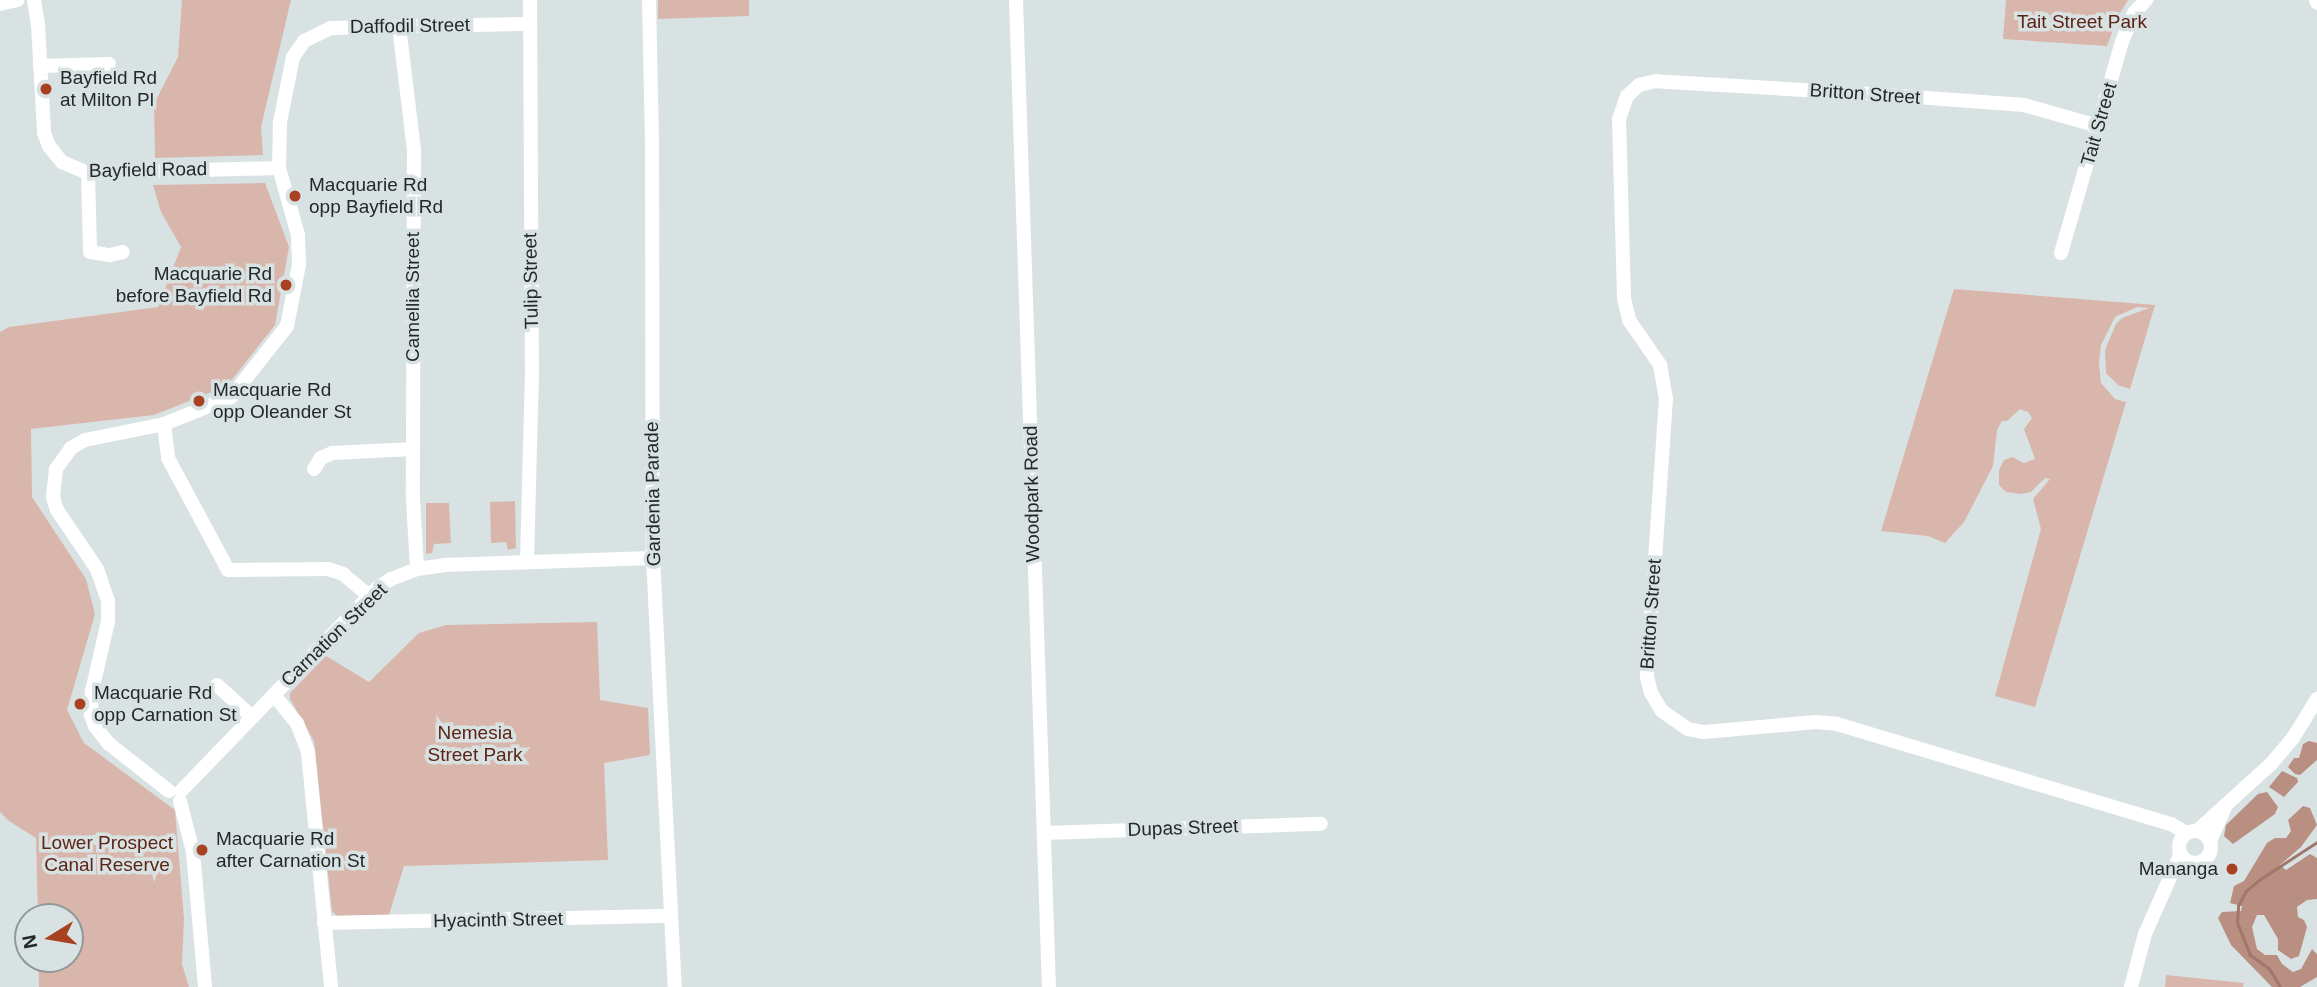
<!DOCTYPE html>
<style>
body{margin:0}
#map{position:relative;width:2317px;height:987px;overflow:hidden;background:#d9e2e3;font-family:Arial,sans-serif}
div>[style]{position:absolute}
.green>*{inset:0;background:#d9b6ac}
.forest>*{inset:0;background:#b98f82}
.stream>*{height:2.5px;margin:-1.25px;padding:0 1.25px;transform-origin:1.25px;border-radius:1.25px;background:#a1776b}
.minor>*{height:14px;margin:-7px;padding:0 7px;transform-origin:7px;border-radius:7px;background:#fff}
.minor>.ring{margin:-7px;padding:0;box-sizing:content-box;background:none;border:14px solid #fff;border-radius:50%}
.dots>*{width:19px;height:19px;translate:-50% -50%;box-sizing:border-box;border:4px solid #d9e2e3;border-radius:50%}
span{translate:-50% -50%;white-space:nowrap;text-align:center;line-height:1.15;-webkit-text-stroke:7px #d9e2e3;paint-order:stroke}
.park-label{font-size:19px;color:#5b2415}
.street-label{font-size:19px;color:#252829}
.poi-label{font-size:19px;color:#252829}
.left{translate:0 -50%;text-align:left}
.right{translate:-100% -50%;text-align:right}
.north{position:absolute;left:14px;top:903px;width:70px;height:70px;box-sizing:border-box;background:#d9e2e3;border:2px solid #919899;border-radius:50%;rotate:259deg;font-size:19px;font-weight:700;line-height:28px;text-align:center;color:#252829}
.north::after{content:'';display:block;margin:auto;width:24px;height:32px;background:#a84022;clip-path:polygon(50% 0,100% 100%,50% 72%,0 100%)}
</style>
<div id="map">
<div class="green">
<div style="clip-path:polygon(182px 0,291px 0,261px 127px,263px 155px,155px 158px,154px 104px,178px 57px)"></div>
<div style="clip-path:polygon(658px 0,749px 0,749px 16px,658px 19px)"></div>
<div style="clip-path:polygon(2006px 0,2128px 0,2118px 16px,2107px 46px,2003px 39px)"></div>
<div style="clip-path:polygon(265px 183px,289px 247px,275px 325px,227px 386px,154px 415px,31px 429px,32px 497px,86px 579px,95px 614px,67px 710px,84px 743px,175px 810px,184px 919px,182px 964px,189px 987px,39px 987px,38px 959px,70px 959px,70px 917px,38px 917px,36px 838px,9px 821px,0 812px,0 332px,9px 327px,158px 307px,181px 247px,161px 212px,153px 185px)"></div>
<div style="clip-path:polygon(1954px 289px,2155px 305px,2130px 389px,2118px 385px,2106px 373px,2105px 350px,2116px 324px,2122px 318px,2149px 308px,2137px 307px,2115px 317px,2101px 345px,2099px 363px,2101px 383px,2115px 399px,2126px 402px,2035px 707px,1995px 696px,2041px 529px,2033px 499px,2050px 479px,2045px 478px,2031px 492px,2021px 494px,2006px 492px,1999px 485px,1999px 470px,2004px 460px,2012px 457px,2024px 463px,2035px 459px,2024px 429px,2032px 418px,2028px 412px,2020px 409px,2007px 421px,2002px 421px,1997px 430px,1993px 466px,1964px 522px,1945px 543px,1928px 536px,1881px 531px)"></div>
<div style="clip-path:polygon(515px 501px,516px 548px,508px 550px,506px 542px,491px 543px,490px 502px)"></div>
<div style="clip-path:polygon(426px 503px,449px 503px,451px 543px,434px 544px,432px 553px,426px 554px)"></div>
<div style="clip-path:polygon(597px 622px,600px 700px,648px 708px,650px 755px,604px 763px,608px 860px,404px 866px,389px 915px,337px 916px,332px 911px,314px 741px,290px 699px,290px 693px,326px 656px,369px 682px,419px 633px,446px 625px)"></div>
<div style="clip-path:polygon(2166px 975px,2244px 983px,2243px 987px,2165px 987px)"></div>
</div>
<div class="forest">
<div style="clip-path:polygon(2309px 741px,2317px 743px,2317px 760px,2300px 775px,2295px 774px,2288px 767px,2294px 758px,2299px 758px,2303px 744px)"></div>
<div style="clip-path:polygon(2282px 771px,2297px 778px,2298px 782px,2284px 797px,2269px 787px)"></div>
<div style="clip-path:polygon(2267px 792px,2278px 807px,2275px 814px,2233px 844px,2224px 836px,2226px 825px,2258px 794px)"></div>
<div style="clip-path:polygon(2303px 806px,2310px 808px,2317px 825px,2301px 847px,2280px 865px,2286px 870px,2310px 854px,2317px 858px,2317px 899px,2307px 900px,2297px 907px,2298px 917px,2304px 920px,2307px 927px,2299px 956px,2291px 959px,2278px 950px,2278px 939px,2264px 915px,2257px 915px,2252px 927px,2257px 949px,2265px 955px,2277px 955px,2282px 964px,2293px 972px,2301px 969px,2312px 949px,2317px 954px,2317px 977px,2300px 987px,2272px 987px,2231px 945px,2218px 918px,2222px 912px,2241px 911px,2242px 906px,2230px 903px,2234px 886px,2244px 881px,2267px 843px,2275px 838px,2286px 838px,2291px 831px,2288px 820px)"></div>
</div>
<div class="stream">
<div style="left:2280px;top:987px;width:21px;rotate:-121deg"></div>
<div style="left:2269px;top:969px;width:24px;rotate:-144deg"></div>
<div style="left:2250px;top:955px;width:35px;rotate:-112deg"></div>
<div style="left:2237px;top:922px;width:16px;rotate:-86deg"></div>
<div style="left:2238px;top:906px;width:17px;rotate:-62deg"></div>
<div style="left:2246px;top:891px;width:17px;rotate:-40deg"></div>
<div style="left:2259px;top:880px;width:69px;rotate:-33.2deg"></div>
</div>
<div class="minor">
<div style="left:34px;top:0;width:24px;rotate:81deg"></div>
<div style="left:38px;top:24px;width:109px;rotate:86.8deg"></div>
<div style="left:44px;top:133px;width:14px;rotate:69deg"></div>
<div style="left:49px;top:146px;width:21px;rotate:51deg"></div>
<div style="left:62px;top:162px;width:28px;rotate:23deg"></div>
<div style="left:88px;top:173px;width:191px;rotate:-1.5deg"></div>
<div style="left:649px;top:0;width:143px;rotate:88.8deg"></div>
<div style="left:652px;top:143px;width:415px;rotate:89.9deg"></div>
<div style="left:653px;top:558px;width:430px;rotate:87.1deg"></div>
<div style="left:1016px;top:0;width:988px;rotate:88.09deg"></div>
<div style="left:2316px;top:0;width:3px;rotate:72deg"></div>
<div style="left:0;top:4px;width:18px;rotate:-13deg"></div>
<div style="left:399px;top:26px;width:125px;rotate:83.1deg"></div>
<div style="left:414px;top:150px;width:349px;rotate:90.2deg"></div>
<div style="left:413px;top:499px;width:70px;rotate:86.7deg"></div>
<div style="left:40px;top:66px;width:69px;rotate:-1.7deg"></div>
<div style="left:2098px;top:126px;width:77px;rotate:-164.2deg"></div>
<div style="left:2024px;top:105px;width:135px;rotate:-175.8deg"></div>
<div style="left:1889px;top:95px;width:233px;rotate:-176.6deg"></div>
<div style="left:1656px;top:81px;width:17px;rotate:167deg"></div>
<div style="left:1639px;top:85px;width:16px;rotate:137deg"></div>
<div style="left:1627px;top:96px;width:24px;rotate:109deg"></div>
<div style="left:1619px;top:119px;width:179px;rotate:88.4deg"></div>
<div style="left:1624px;top:298px;width:23px;rotate:77deg"></div>
<div style="left:1629px;top:320px;width:55px;rotate:55.4deg"></div>
<div style="left:1660px;top:365px;width:34px;rotate:80deg"></div>
<div style="left:1666px;top:398px;width:280px;rotate:93.9deg"></div>
<div style="left:1647px;top:677px;width:16px;rotate:76deg"></div>
<div style="left:1651px;top:693px;width:21px;rotate:59deg"></div>
<div style="left:1662px;top:711px;width:32px;rotate:35deg"></div>
<div style="left:1688px;top:729px;width:16px;rotate:11deg"></div>
<div style="left:1704px;top:732px;width:112px;rotate:-5.1deg"></div>
<div style="left:1816px;top:722px;width:21px;rotate:5deg"></div>
<div style="left:1837px;top:724px;width:349px;rotate:16.7deg"></div>
<div style="left:2171px;top:824px;width:17px;rotate:31deg"></div>
<div style="left:88px;top:173px;width:79px;rotate:88.5deg"></div>
<div style="left:90px;top:252px;width:20px;rotate:9deg"></div>
<div style="left:110px;top:255px;width:13px;rotate:-13deg"></div>
<div style="left:2061px;top:253px;width:220px;rotate:-73.9deg"></div>
<div style="left:2122px;top:42px;width:31px;rotate:-68deg"></div>
<div style="left:2134px;top:13px;width:18px;rotate:-47deg"></div>
<div style="left:164px;top:424px;width:34px;rotate:83deg"></div>
<div style="left:168px;top:458px;width:127px;rotate:61.8deg"></div>
<div style="left:228px;top:570px;width:100px;rotate:-0.6deg"></div>
<div style="left:328px;top:569px;width:16px;rotate:18deg"></div>
<div style="left:343px;top:574px;width:34px;rotate:40deg"></div>
<div style="left:314px;top:469px;width:13px;rotate:-58deg"></div>
<div style="left:321px;top:458px;width:12px;rotate:-24deg"></div>
<div style="left:332px;top:453px;width:81px;rotate:-2.8deg"></div>
<div style="left:527px;top:562px;width:185px;rotate:-88.5deg"></div>
<div style="left:532px;top:377px;width:377px;rotate:-90.3deg"></div>
<div style="left:217px;top:685px;width:46px;rotate:42.4deg"></div>
<div style="left:274px;top:695px;width:36px;rotate:51deg"></div>
<div style="left:297px;top:723px;width:31px;rotate:69deg"></div>
<div style="left:308px;top:752px;width:236px;rotate:84.4deg"></div>
<div style="left:169px;top:791px;width:76px;rotate:-141.9deg"></div>
<div style="left:109px;top:744px;width:23px;rotate:-128deg"></div>
<div style="left:95px;top:726px;width:12px;rotate:-110deg"></div>
<div style="left:91px;top:715px;width:24px;rotate:-88deg"></div>
<div style="left:92px;top:691px;width:72px;rotate:-77.1deg"></div>
<div style="left:108px;top:621px;width:20px;rotate:-90deg"></div>
<div style="left:108px;top:601px;width:34px;rotate:-109deg"></div>
<div style="left:97px;top:569px;width:71px;rotate:-124.1deg"></div>
<div style="left:57px;top:510px;width:14px;rotate:-107deg"></div>
<div style="left:53px;top:497px;width:28px;rotate:-84deg"></div>
<div style="left:56px;top:469px;width:26px;rotate:-54deg"></div>
<div style="left:71px;top:448px;width:16px;rotate:-30deg"></div>
<div style="left:85px;top:440px;width:81px;rotate:-11.4deg"></div>
<div style="left:164px;top:424px;width:72px;rotate:-21.9deg"></div>
<div style="left:231px;top:397px;width:90px;rotate:-51.7deg"></div>
<div style="left:287px;top:326px;width:62px;rotate:-78.9deg"></div>
<div style="left:299px;top:265px;width:30px;rotate:-92deg"></div>
<div style="left:298px;top:235px;width:70px;rotate:-105.8deg"></div>
<div style="left:279px;top:168px;width:46px;rotate:-88.8deg"></div>
<div style="left:280px;top:122px;width:66px;rotate:-78.7deg"></div>
<div style="left:293px;top:57px;width:19px;rotate:-55deg"></div>
<div style="left:304px;top:41px;width:30px;rotate:-26deg"></div>
<div style="left:331px;top:28px;width:197px;rotate:-1.2deg"></div>
<div style="left:181px;top:791px;width:281px;rotate:-46deg"></div>
<div style="left:376px;top:589px;width:18px;rotate:-34deg"></div>
<div style="left:391px;top:579px;width:28px;rotate:-21deg"></div>
<div style="left:417px;top:569px;width:27px;rotate:-8deg"></div>
<div style="left:444px;top:565px;width:209px;rotate:-1.9deg"></div>
<div style="left:180px;top:801px;width:53px;rotate:75.7deg"></div>
<div style="left:193px;top:852px;width:136px;rotate:84.9deg"></div>
<div class="ring" style="left:2179px;top:831px;width:18px;height:18px"></div>
<div style="left:2197px;top:831px;width:100px;rotate:-42.2deg"></div>
<div style="left:2271px;top:764px;width:34px;rotate:-50deg"></div>
<div style="left:2293px;top:738px;width:46px;rotate:-58.4deg"></div>
<div style="left:1044px;top:833px;width:277px;rotate:-1.9deg"></div>
<div style="left:2210px;top:841px;width:36px;rotate:-66deg"></div>
<div style="left:324px;top:923px;width:347px;rotate:-1.2deg"></div>
<div style="left:2131px;top:987px;width:55px;rotate:-75.2deg"></div>
<div style="left:2145px;top:934px;width:86px;rotate:-66.1deg"></div>
</div>
<div class="dots">
<div style="left:46px;top:89px;background:#a84022"></div>
<div style="left:295px;top:196px;background:#a84022"></div>
<div style="left:286px;top:285px;background:#a84022"></div>
<div style="left:199px;top:401px;background:#a84022"></div>
<div style="left:80px;top:704px;background:#a84022"></div>
<div style="left:202px;top:850px;background:#a84022"></div>
<div style="left:2232px;top:869px;background:#a84022"></div>
</div>
<div class="park-label">
<span style="left:2082px;top:22px">Tait Street Park</span>
<span style="left:475px;top:744px">Nemesia<br>Street Park</span>
<span style="left:107px;top:854px">Lower Prospect<br>Canal Reserve</span>
</div>
<div class="street-label">
<span style="left:410px;top:26px;rotate:-1deg">Daffodil Street</span>
<span style="left:1865px;top:94px;rotate:4deg">Britton Street</span>
<span style="left:2099px;top:124px;rotate:-74deg">Tait Street</span>
<span style="left:148px;top:170px;rotate:-1deg">Bayfield Road</span>
<span style="left:531px;top:281px;rotate:-91deg">Tulip Street</span>
<span style="left:413px;top:297px;rotate:-90deg">Camellia Street</span>
<span style="left:653px;top:494px;rotate:-91deg">Gardenia Parade</span>
<span style="left:1032px;top:494px;rotate:-91deg">Woodpark Road</span>
<span style="left:1651px;top:614px;rotate:-86deg">Britton Street</span>
<span style="left:334px;top:635px;rotate:-44deg">Carnation Street</span>
<span style="left:1183px;top:828px;rotate:-2deg">Dupas Street</span>
<span style="left:498px;top:920px;rotate:-1deg">Hyacinth Street</span>
</div>
<div class="poi-label">
<span class="left" style="left:60px;top:89px">Bayfield Rd<br>at Milton Pl</span>
<span class="left" style="left:309px;top:196px">Macquarie Rd<br>opp Bayfield Rd</span>
<span class="right" style="left:272px;top:285px">Macquarie Rd<br>before Bayfield Rd</span>
<span class="left" style="left:213px;top:401px">Macquarie Rd<br>opp Oleander St</span>
<span class="left" style="left:94px;top:704px">Macquarie Rd<br>opp Carnation St</span>
<span class="left" style="left:216px;top:850px">Macquarie Rd<br>after Carnation St</span>
<span class="right" style="left:2218px;top:869px">Mananga</span>
</div>
<div class="north">N</div>
</div>
